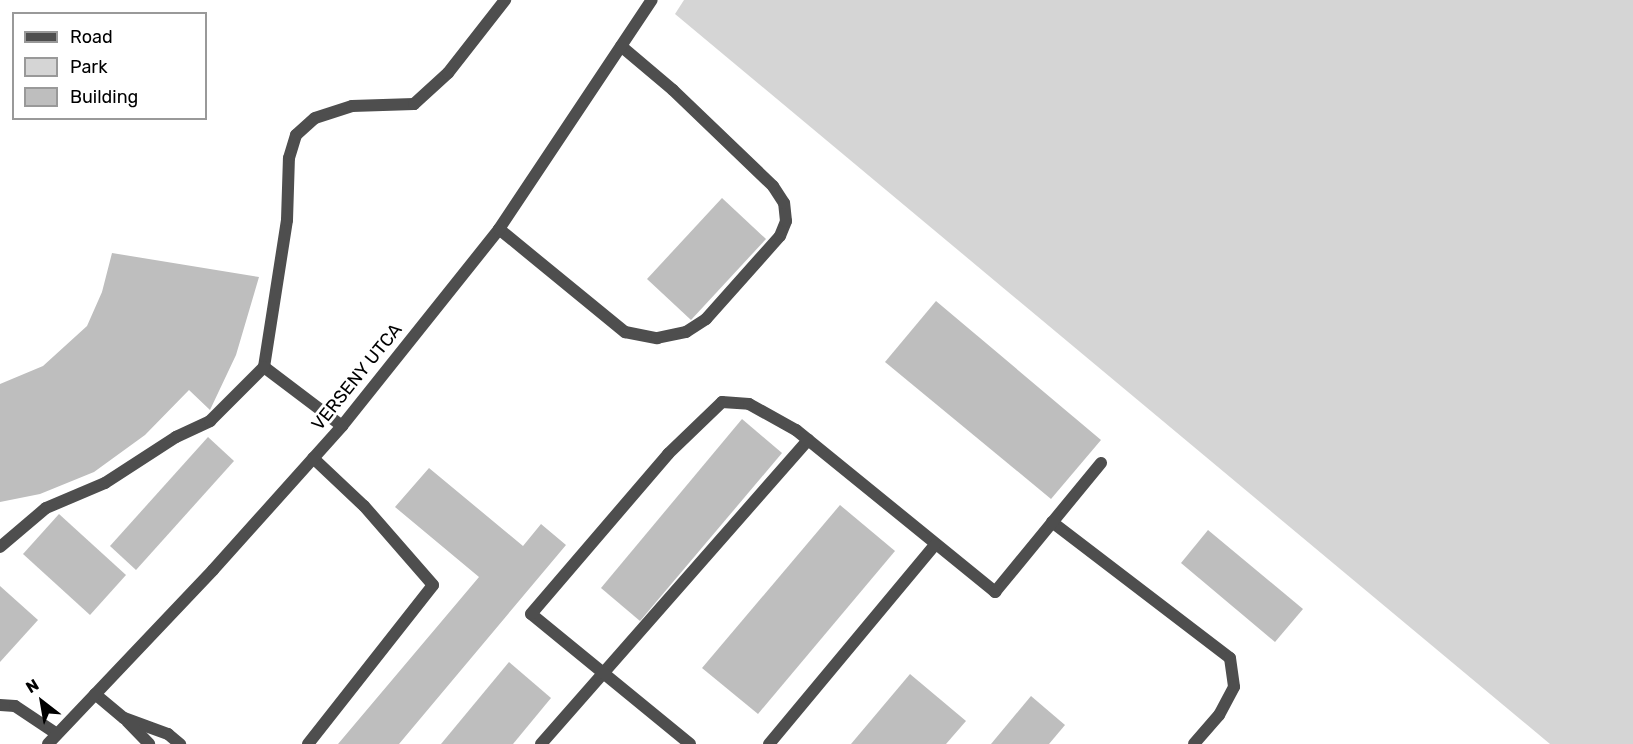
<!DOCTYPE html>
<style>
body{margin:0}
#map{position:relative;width:1633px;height:744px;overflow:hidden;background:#fff;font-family:Rubik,sans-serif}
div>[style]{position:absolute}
.green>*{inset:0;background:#d5d5d5}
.building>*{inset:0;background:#bebebe}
.lane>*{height:12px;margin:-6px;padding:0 6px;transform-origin:6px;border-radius:6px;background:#4e4e4e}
.street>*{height:12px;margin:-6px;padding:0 6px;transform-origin:6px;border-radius:6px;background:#4e4e4e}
span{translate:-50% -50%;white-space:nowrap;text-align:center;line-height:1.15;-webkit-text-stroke:6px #fff;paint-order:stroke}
.street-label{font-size:18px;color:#000}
.legend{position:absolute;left:12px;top:12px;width:195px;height:108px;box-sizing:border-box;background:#fff;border:2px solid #999;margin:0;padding:8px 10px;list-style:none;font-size:18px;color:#000}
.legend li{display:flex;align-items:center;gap:12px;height:30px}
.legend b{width:30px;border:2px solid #999}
.north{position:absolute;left:12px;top:672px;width:60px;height:60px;-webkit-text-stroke:4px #fff;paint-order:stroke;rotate:329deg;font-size:16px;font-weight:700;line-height:24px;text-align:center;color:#000}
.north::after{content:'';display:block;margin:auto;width:21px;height:27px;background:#000;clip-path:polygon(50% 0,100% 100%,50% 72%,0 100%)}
</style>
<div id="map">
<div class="green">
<div style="clip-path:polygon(684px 0,1633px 0,1633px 744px,1550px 744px,675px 14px)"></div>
</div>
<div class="building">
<div style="clip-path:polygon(722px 198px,766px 239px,691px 320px,647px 279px)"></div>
<div style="clip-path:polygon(112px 253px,259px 277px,236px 355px,210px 410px,189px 390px,145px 435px,94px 472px,40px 494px,0 502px,0 384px,43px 366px,87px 326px,102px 292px)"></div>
<div style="clip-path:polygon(936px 301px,1101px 440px,1051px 499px,885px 362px)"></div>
<div style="clip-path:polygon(742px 419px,782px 453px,640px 621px,601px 588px)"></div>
<div style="clip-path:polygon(208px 437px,234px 461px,136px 570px,110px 546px)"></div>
<div style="clip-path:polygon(429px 468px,523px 546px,541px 524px,566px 545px,399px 744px,338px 744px,479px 577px,395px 507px)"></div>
<div style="clip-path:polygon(840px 505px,895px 551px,758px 714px,702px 668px)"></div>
<div style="clip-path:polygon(59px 514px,126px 575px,90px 615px,23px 554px)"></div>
<div style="clip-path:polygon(1208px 530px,1303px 609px,1275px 642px,1181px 563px)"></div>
<div style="clip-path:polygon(0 586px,38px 620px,0 662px)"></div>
<div style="clip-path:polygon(509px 662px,551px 698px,513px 744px,441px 744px)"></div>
<div style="clip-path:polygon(910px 674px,966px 721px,946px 744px,851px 744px)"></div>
<div style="clip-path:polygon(1031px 696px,1065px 725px,1049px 744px,991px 744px)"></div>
</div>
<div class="lane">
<div style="left:499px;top:229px;width:163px;rotate:39.3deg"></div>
<div style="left:625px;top:332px;width:33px;rotate:11deg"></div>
<div style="left:657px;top:338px;width:30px;rotate:-12deg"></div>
<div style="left:686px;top:332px;width:24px;rotate:-33deg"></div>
<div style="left:706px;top:319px;width:111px;rotate:-48.3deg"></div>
<div style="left:780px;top:236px;width:16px;rotate:-68deg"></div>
<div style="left:786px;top:221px;width:18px;rotate:-96deg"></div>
<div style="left:784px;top:203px;width:20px;rotate:-123deg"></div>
<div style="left:773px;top:186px;width:139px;rotate:-136.2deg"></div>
<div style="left:673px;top:90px;width:68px;rotate:-139.8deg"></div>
<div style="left:342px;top:426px;width:98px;rotate:-142.9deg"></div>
<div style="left:264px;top:367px;width:149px;rotate:-81.1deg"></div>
<div style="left:287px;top:220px;width:62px;rotate:-88.2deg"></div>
<div style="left:289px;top:158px;width:24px;rotate:-73deg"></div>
<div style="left:296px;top:135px;width:25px;rotate:-42deg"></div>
<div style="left:315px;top:118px;width:39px;rotate:-18deg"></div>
<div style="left:352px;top:106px;width:62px;rotate:-1.8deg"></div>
<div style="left:414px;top:104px;width:46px;rotate:-42.4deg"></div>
<div style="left:448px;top:73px;width:93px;rotate:-52deg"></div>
<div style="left:1052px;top:522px;width:224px;rotate:37.4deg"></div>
<div style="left:1230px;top:658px;width:29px;rotate:82deg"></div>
<div style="left:1234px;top:687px;width:32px;rotate:118deg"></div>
<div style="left:1219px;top:715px;width:38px;rotate:131deg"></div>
<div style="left:0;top:547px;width:60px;rotate:-40.3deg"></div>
<div style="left:46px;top:508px;width:64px;rotate:-23deg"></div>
<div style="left:105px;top:483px;width:85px;rotate:-32.9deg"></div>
<div style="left:176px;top:437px;width:38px;rotate:-25deg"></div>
<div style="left:210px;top:421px;width:76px;rotate:-45deg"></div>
<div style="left:95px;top:694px;width:38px;rotate:40deg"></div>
<div style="left:124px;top:718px;width:47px;rotate:20deg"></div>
<div style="left:168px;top:734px;width:16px;rotate:40deg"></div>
<div style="left:0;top:705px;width:15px;rotate:4deg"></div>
<div style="left:15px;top:706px;width:50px;rotate:33.7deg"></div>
<div style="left:127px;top:721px;width:32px;rotate:46deg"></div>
<div style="left:308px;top:744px;width:202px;rotate:-51.8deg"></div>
<div style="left:433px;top:585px;width:105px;rotate:-131.1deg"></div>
<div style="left:364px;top:506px;width:70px;rotate:-136.7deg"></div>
<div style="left:541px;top:744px;width:405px;rotate:-48.7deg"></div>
<div style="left:690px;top:744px;width:205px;rotate:-140.7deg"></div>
<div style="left:531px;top:614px;width:211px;rotate:-49.4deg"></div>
<div style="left:668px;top:454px;width:75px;rotate:-43.9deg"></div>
<div style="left:722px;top:402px;width:27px;rotate:4deg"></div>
<div style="left:749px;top:404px;width:54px;rotate:29deg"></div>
<div style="left:796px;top:430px;width:257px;rotate:39.1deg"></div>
<div style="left:995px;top:592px;width:167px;rotate:-50.6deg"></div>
<div style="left:769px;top:744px;width:259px;rotate:-50.2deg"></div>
</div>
<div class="street">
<div style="left:48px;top:744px;width:240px;rotate:-46.5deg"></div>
<div style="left:213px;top:570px;width:193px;rotate:-48.1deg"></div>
<div style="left:342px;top:426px;width:252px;rotate:-51.4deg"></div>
<div style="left:499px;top:229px;width:275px;rotate:-56.3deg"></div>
</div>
<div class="street-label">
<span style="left:357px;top:377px;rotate:-51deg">VERSENY UTCA</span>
</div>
<ul class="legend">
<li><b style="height:8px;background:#4e4e4e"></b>Road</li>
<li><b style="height:16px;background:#d5d5d5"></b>Park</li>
<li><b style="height:16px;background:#bebebe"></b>Building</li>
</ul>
<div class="north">N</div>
</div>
